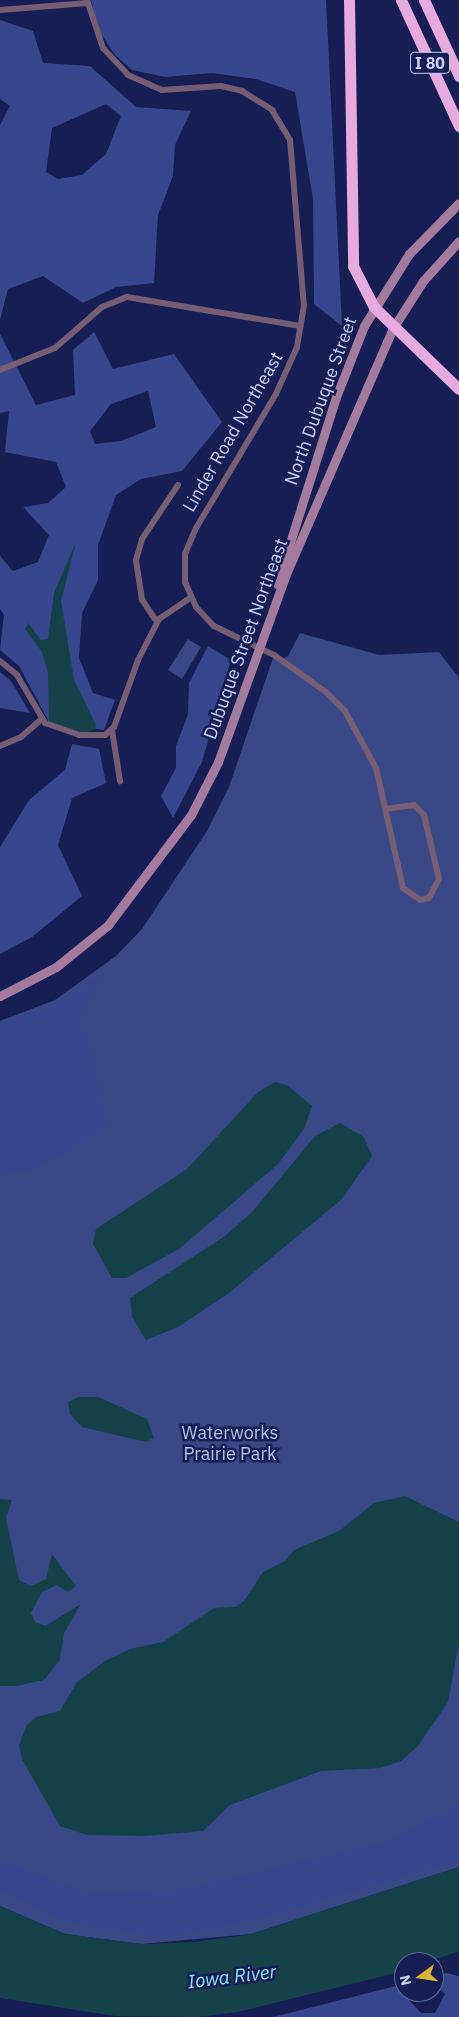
<!DOCTYPE html>
<style>
body{margin:0}
#map{position:relative;width:459px;height:2017px;overflow:hidden;background:#161e54;font-family:"IBM Plex Sans",sans-serif}
div>[style]{position:absolute}
.green>*{inset:0;background:#3a4888}
.forest>*{inset:0;background:#37468f}
.water>*{inset:0;background:#164148}
.minor>*{height:6px;margin:-3px;padding:0 3px;transform-origin:3px;border-radius:3px;background:#755d72}
.secondary>*{height:9px;margin:-4.5px;padding:0 4.5px;transform-origin:4.5px;border-radius:4.5px;background:#a37c9d}
.motorway>*{height:11px;margin:-5.5px;padding:0 5.5px;transform-origin:5.5px;border-radius:5.5px;background:#e6aadd}
span{translate:-50% -50%;white-space:nowrap;text-align:center;line-height:1.15;-webkit-text-stroke:5px #161e54;paint-order:stroke}
.shield-label span{padding:1px 4px;background:#161e54;border:1px solid;border-radius:4px;-webkit-text-stroke-width:0}
.shield-label{font-size:16px;color:#c9d3f5;font-weight:700}
.street-label{font-size:18px;color:#c9d3f5}
.park-label{font-size:18px;color:#b6c2ec}
.water-label{font-size:19px;color:#89e5f7;font-style:italic}
.north{position:absolute;left:394px;top:1952px;width:50px;height:50px;box-sizing:border-box;background:#161e54;border:1px solid #5e6694;border-radius:50%;rotate:256deg;font-size:14px;font-weight:700;line-height:20px;text-align:center;color:#c9d3f5}
.north::after{content:'';display:block;margin:auto;width:18px;height:22px;background:#d9b334;clip-path:polygon(50% 0,100% 100%,50% 72%,0 100%)}
</style>
<div id="map">
<div class="green">
<div style="clip-path:polygon(300px 633px,379px 655px,439px 652px,459px 678px,459px 1867px,251px 1934px,142px 1944px,65px 1934px,0 1906px,0 1021px,55px 1000px,116px 956px,142px 929px,207px 831px,229px 787px,274px 655px,281px 660px,288px 656px)"></div>
<div style="clip-path:polygon(188px 639px,201px 647px,182px 679px,168px 670px)"></div>
</div>
<div class="forest">
<div style="clip-path:polygon(91px 0,326px 0,342px 326px,314px 304px,313px 199px,295px 92px,256px 79px,212px 73px,165px 77px,132px 70px,115px 55px,98px 29px)"></div>
<div style="clip-path:polygon(evenodd,0 20px,33px 31px,43px 63px,90px 66px,136px 107px,191px 111px,175px 145px,173px 176px,158px 215px,154px 283px,116px 287px,83px 303px,43px 276px,8px 289px,0 320px,0 125px,10px 106px,0 99px,0 20px,106px 104px,121px 116px,106px 154px,82px 175px,58px 179px,46px 172px,52px 128px,106px 104px)"></div>
<div style="clip-path:polygon(evenodd,94px 332px,113px 369px,174px 354px,222px 422px,182px 471px,141px 479px,116px 495px,98px 545px,98px 580px,82px 613px,79px 658px,93px 693px,115px 700px,104px 730px,49px 722px,19px 666px,0 650px,4px 615px,0 609px,0 556px,13px 571px,38px 562px,49px 535px,23px 507px,48px 503px,66px 487px,56px 462px,5px 452px,9px 411px,0 413px,0 334px,36px 405px,75px 395px,73px 350px,94px 332px,148px 391px,156px 427px,121px 441px,95px 444px,90px 431px,111px 404px,148px 391px)"></div>
<div style="clip-path:polygon(208px 646px,231px 660px,202px 762px,173px 818px,161px 796px,176px 768px,176px 746px,188px 714px,189px 683px)"></div>
<div style="clip-path:polygon(0 672px,11px 681px,30px 713px,0 708px)"></div>
<div style="clip-path:polygon(72px 744px,99px 749px,106px 783px,72px 798px,58px 845px,82px 896px,32px 937px,0 954px,0 847px,29px 800px,65px 770px)"></div>
<div style="clip-path:polygon(101px 976px,78px 1021px,95px 1067px,107px 1129px,30px 1171px,0 1174px,0 1023px,54px 1006px)"></div>
<div style="clip-path:polygon(459px 1803px,459px 1860px,257px 1919px,168px 1937px,70px 1923px,0 1890px,0 1861px,89px 1893px,180px 1890px,387px 1842px)"></div>
<div style="clip-path:polygon(446px 1973px,459px 1976px,459px 2017px,273px 2017px,396px 1986px,421px 2013px,435px 2013px,445px 1994px,434px 1984px,434px 1976px)"></div>
</div>
<div class="water">
<div style="clip-path:polygon(76px 542px,61px 601px,74px 680px,95px 723px,96px 729px,85px 733px,49px 722px,48px 673px,42px 652px,25px 629px,28px 623px,41px 640px,48px 639px,54px 593px)"></div>
<div style="clip-path:polygon(275px 1082px,287px 1085px,312px 1106px,304px 1129px,278px 1164px,179px 1249px,126px 1278px,112px 1278px,93px 1244px,96px 1229px,187px 1169px,258px 1092px)"></div>
<div style="clip-path:polygon(340px 1123px,364px 1137px,372px 1156px,342px 1199px,229px 1293px,178px 1327px,146px 1340px,132px 1317px,130px 1298px,225px 1236px,253px 1211px,315px 1136px)"></div>
<div style="clip-path:polygon(78px 1397px,98px 1397px,147px 1419px,154px 1438px,146px 1442px,82px 1427px,70px 1414px,68px 1402px)"></div>
<div style="clip-path:polygon(405px 1496px,459px 1522px,459px 1642px,448px 1702px,418px 1746px,401px 1761px,381px 1768px,321px 1771px,230px 1805px,203px 1831px,145px 1836px,87px 1835px,60px 1826px,22px 1759px,19px 1745px,26px 1726px,36px 1717px,60px 1711px,77px 1682px,105px 1661px,130px 1649px,163px 1642px,214px 1608px,235px 1607px,244px 1601px,263px 1572px,285px 1561px,294px 1550px,339px 1531px,374px 1503px)"></div>
<div style="clip-path:polygon(0 1499px,12px 1500px,6px 1518px,19px 1580px,31px 1586px,46px 1579px,52px 1554px,76px 1586px,68px 1592px,57px 1585px,42px 1592px,31px 1613px,35px 1622px,45px 1626px,81px 1604px,64px 1633px,60px 1660px,44px 1680px,17px 1686px,0 1686px)"></div>
<div style="clip-path:polygon(459px 1867px,459px 1951px,428px 1962px,404px 1962px,400px 1972px,238px 2012px,198px 2017px,115px 2016px,0 1998px,0 1906px,65px 1934px,142px 1944px,194px 1942px,251px 1934px)"></div>
</div>
<div class="minor">
<div style="left:87px;top:0;width:51px;rotate:71.6deg"></div>
<div style="left:103px;top:48px;width:37px;rotate:47deg"></div>
<div style="left:128px;top:75px;width:37px;rotate:24deg"></div>
<div style="left:162px;top:90px;width:59px;rotate:-3.9deg"></div>
<div style="left:221px;top:86px;width:22px;rotate:13deg"></div>
<div style="left:242px;top:91px;width:36px;rotate:32deg"></div>
<div style="left:272px;top:110px;width:35px;rotate:59deg"></div>
<div style="left:290px;top:140px;width:166px;rotate:85.2deg"></div>
<div style="left:304px;top:305px;width:43px;rotate:99.5deg"></div>
<div style="left:297px;top:347px;width:51px;rotate:114.1deg"></div>
<div style="left:276px;top:394px;width:156px;rotate:120.8deg"></div>
<div style="left:196px;top:528px;width:28px;rotate:113deg"></div>
<div style="left:185px;top:554px;width:28px;rotate:90deg"></div>
<div style="left:185px;top:582px;width:27px;rotate:66deg"></div>
<div style="left:196px;top:607px;width:26px;rotate:47deg"></div>
<div style="left:214px;top:626px;width:67px;rotate:25.8deg"></div>
<div style="left:274px;top:655px;width:64px;rotate:35.4deg"></div>
<div style="left:326px;top:692px;width:27px;rotate:45deg"></div>
<div style="left:345px;top:711px;width:65px;rotate:61.5deg"></div>
<div style="left:376px;top:768px;width:123px;rotate:77.3deg"></div>
<div style="left:403px;top:888px;width:21px;rotate:35deg"></div>
<div style="left:420px;top:900px;width:9px;rotate:-13deg"></div>
<div style="left:429px;top:898px;width:21px;rotate:-62deg"></div>
<div style="left:439px;top:879px;width:66px;rotate:-103.2deg"></div>
<div style="left:424px;top:815px;width:14px;rotate:-135deg"></div>
<div style="left:414px;top:805px;width:28px;rotate:172deg"></div>
<div style="left:0;top:10px;width:88px;rotate:-4.5deg"></div>
<div style="left:0;top:370px;width:59px;rotate:-21.8deg"></div>
<div style="left:55px;top:348px;width:62px;rotate:-41.1deg"></div>
<div style="left:102px;top:307px;width:27px;rotate:-22deg"></div>
<div style="left:127px;top:297px;width:176px;rotate:9.5deg"></div>
<div style="left:157px;top:622px;width:27px;rotate:-124deg"></div>
<div style="left:142px;top:600px;width:40px;rotate:-98.5deg"></div>
<div style="left:136px;top:560px;width:22px;rotate:-74deg"></div>
<div style="left:142px;top:539px;width:65px;rotate:-56.3deg"></div>
<div style="left:0;top:661px;width:22px;rotate:39deg"></div>
<div style="left:17px;top:675px;width:56px;rotate:59.7deg"></div>
<div style="left:45px;top:723px;width:36px;rotate:19deg"></div>
<div style="left:79px;top:735px;width:26px"></div>
<div style="left:105px;top:735px;width:12px;rotate:-42deg"></div>
<div style="left:114px;top:727px;width:71px;rotate:-70.3deg"></div>
<div style="left:138px;top:660px;width:46px;rotate:-62.9deg"></div>
<div style="left:159px;top:619px;width:37px;rotate:-34deg"></div>
<div style="left:112px;top:730px;width:52px;rotate:81.1deg"></div>
<div style="left:0;top:746px;width:23px;rotate:-23deg"></div>
<div style="left:21px;top:737px;width:28px;rotate:-41deg"></div>
</div>
<div class="secondary">
<div style="left:277px;top:584px;width:196px;rotate:-72.5deg"></div>
<div style="left:336px;top:397px;width:76px;rotate:-68.5deg"></div>
<div style="left:364px;top:326px;width:85px;rotate:-58deg"></div>
<div style="left:409px;top:254px;width:71px;rotate:-45.6deg"></div>
<div style="left:0;top:996px;width:63px;rotate:-27.4deg"></div>
<div style="left:56px;top:967px;width:67px;rotate:-38.9deg"></div>
<div style="left:108px;top:925px;width:138px;rotate:-53deg"></div>
<div style="left:191px;top:815px;width:59px;rotate:-63deg"></div>
<div style="left:218px;top:762px;width:200px;rotate:-70.1deg"></div>
<div style="left:286px;top:574px;width:268px;rotate:-66.5deg"></div>
<div style="left:393px;top:328px;width:56px;rotate:-57.4deg"></div>
<div style="left:423px;top:281px;width:54px;rotate:-48deg"></div>
</div>
<div class="motorway">
<div style="left:349px;top:0;width:266px;rotate:89.1deg"></div>
<div style="left:353px;top:266px;width:46px;rotate:62.9deg"></div>
<div style="left:374px;top:307px;width:118px;rotate:44deg"></div>
<div style="left:401px;top:0;width:139px;rotate:65.3deg"></div>
<div style="left:424px;top:0;width:84px;rotate:65.3deg"></div>
</div>
<div class="shield-label">
<span style="left:430px;top:63px">I 80</span>
</div>
<div class="street-label">
<span style="left:321px;top:401px;rotate:-70deg">North Dubuque Street</span>
<span style="left:233px;top:432px;rotate:-60deg">Linder Road Northeast</span>
<span style="left:246px;top:639px;rotate:-70deg">Dubuque Street Northeast</span>
</div>
<div class="park-label">
<span style="left:230px;top:1444px">Waterworks<br>Prairie Park</span>
</div>
<div class="water-label">
<span style="left:232px;top:1977px;rotate:-7deg">Iowa River</span>
</div>
<div class="north">N</div>
</div>
